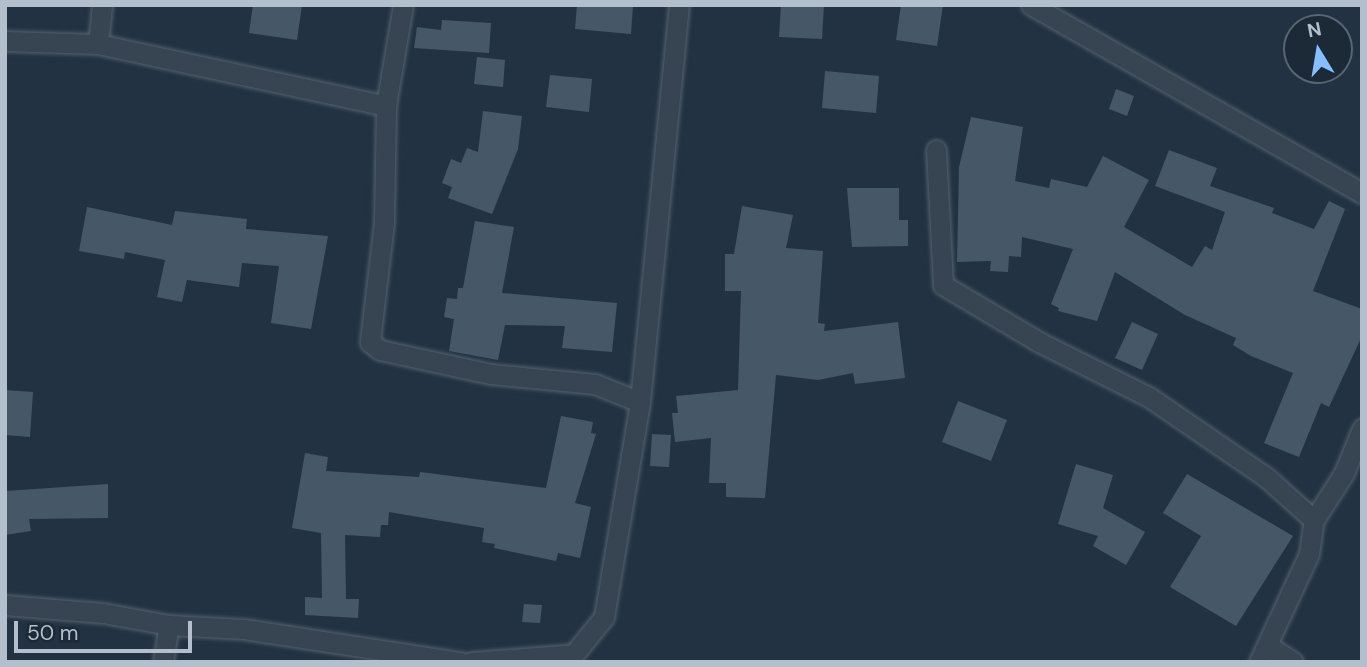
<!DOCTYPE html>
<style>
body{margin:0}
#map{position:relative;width:1367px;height:667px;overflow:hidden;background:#223242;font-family:"DM Sans",sans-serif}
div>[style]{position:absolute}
.building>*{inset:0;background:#465868}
.roads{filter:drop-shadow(0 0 2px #55626f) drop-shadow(0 0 2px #55626f)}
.minor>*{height:19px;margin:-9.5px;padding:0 9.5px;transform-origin:9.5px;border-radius:9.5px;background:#374451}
span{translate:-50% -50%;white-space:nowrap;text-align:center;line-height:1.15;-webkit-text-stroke:5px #1c2936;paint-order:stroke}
.frame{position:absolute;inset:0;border:7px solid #b3bfcc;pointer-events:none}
.north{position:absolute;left:1283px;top:14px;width:70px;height:70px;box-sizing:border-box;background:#1c2936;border:2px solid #586572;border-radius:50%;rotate:349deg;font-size:19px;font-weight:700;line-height:28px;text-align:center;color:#b3bfcc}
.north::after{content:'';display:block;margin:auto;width:24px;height:32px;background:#85bfff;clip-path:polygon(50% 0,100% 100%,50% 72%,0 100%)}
.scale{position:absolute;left:14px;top:621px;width:178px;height:32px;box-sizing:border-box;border:4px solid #b3bfcc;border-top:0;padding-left:9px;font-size:21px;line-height:24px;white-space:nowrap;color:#b3bfcc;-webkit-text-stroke:5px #1c2936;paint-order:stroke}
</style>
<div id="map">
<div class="building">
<div style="clip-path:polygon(253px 5px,302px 5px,297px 40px,249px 33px)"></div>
<div style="clip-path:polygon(577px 5px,633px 5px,631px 34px,575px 29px)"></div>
<div style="clip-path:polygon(781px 5px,824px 5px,822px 39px,779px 37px)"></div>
<div style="clip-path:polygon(901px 5px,943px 5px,937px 46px,896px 40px)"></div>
<div style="clip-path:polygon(442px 20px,491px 23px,489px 53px,414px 48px,417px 27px,441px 30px)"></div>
<div style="clip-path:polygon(477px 57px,505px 60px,503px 87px,474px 84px)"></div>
<div style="clip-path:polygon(825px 71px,879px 76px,876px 113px,822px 108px)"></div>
<div style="clip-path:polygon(550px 75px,592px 79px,589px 112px,546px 107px)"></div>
<div style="clip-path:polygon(1116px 89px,1134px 96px,1127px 116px,1109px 109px)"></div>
<div style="clip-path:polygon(483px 111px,522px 116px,518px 149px,492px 214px,448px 198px,452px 187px,442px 183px,451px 159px,461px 163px,467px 148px,478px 152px)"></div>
<div style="clip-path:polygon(971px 117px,1023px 127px,1015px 181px,1049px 188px,1051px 179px,1087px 187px,1103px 156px,1149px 180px,1124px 227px,1192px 267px,1205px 246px,1212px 250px,1225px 212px,1155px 186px,1169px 150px,1217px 168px,1210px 186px,1274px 208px,1272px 213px,1314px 229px,1329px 201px,1345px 209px,1313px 291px,1362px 309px,1362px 336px,1329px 407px,1321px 403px,1299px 457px,1264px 443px,1293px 373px,1251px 356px,1233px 345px,1236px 338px,1185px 315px,1115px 272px,1097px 321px,1058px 311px,1059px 308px,1051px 304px,1073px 249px,1022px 237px,1021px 257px,1009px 256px,1008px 272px,990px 271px,991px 261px,957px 262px,959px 167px)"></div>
<div style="clip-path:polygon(847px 188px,899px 188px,899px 220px,908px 220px,908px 246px,852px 247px)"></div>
<div style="clip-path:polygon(742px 206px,793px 215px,786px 248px,823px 251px,818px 323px,825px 324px,824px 331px,898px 322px,905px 378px,855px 384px,853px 373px,818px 380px,776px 375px,765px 498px,726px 497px,726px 483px,709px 483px,711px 438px,675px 442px,672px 413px,678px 413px,676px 396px,738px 390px,741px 291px,725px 291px,725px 254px,734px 254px)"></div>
<div style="clip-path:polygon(87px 207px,172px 225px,175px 211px,247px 219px,246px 229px,328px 236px,311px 329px,271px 323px,279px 266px,242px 263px,239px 287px,187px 280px,182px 302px,157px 297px,165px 260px,125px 252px,124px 259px,79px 251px)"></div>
<div style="clip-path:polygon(475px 221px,514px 227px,502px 293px,617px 303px,612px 352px,562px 348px,565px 326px,505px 325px,498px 360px,449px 351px,454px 319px,444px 317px,447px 298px,457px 299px,458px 288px,463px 288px)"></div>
<div style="clip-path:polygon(1132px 322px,1158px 334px,1142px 370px,1115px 358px)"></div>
<div style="clip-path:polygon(5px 390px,33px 392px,30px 437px,5px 435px)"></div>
<div style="clip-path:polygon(958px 401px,1007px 420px,991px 461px,942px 442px)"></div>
<div style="clip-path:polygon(561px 416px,593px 422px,591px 433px,596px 434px,575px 503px,591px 507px,580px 558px,558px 553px,556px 561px,494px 548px,495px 544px,482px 542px,484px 528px,389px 512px,388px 525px,381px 525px,380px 537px,345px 535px,346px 599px,359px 599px,358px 618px,305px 615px,305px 597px,322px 598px,321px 533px,292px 528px,305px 453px,328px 457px,326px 471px,419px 477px,420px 472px,546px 488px)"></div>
<div style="clip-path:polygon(652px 434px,671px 435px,669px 467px,650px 466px)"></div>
<div style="clip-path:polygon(1076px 464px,1113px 475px,1103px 508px,1145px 532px,1126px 565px,1093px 546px,1098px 536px,1058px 524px)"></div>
<div style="clip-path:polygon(1187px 474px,1293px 536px,1236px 626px,1170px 587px,1201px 536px,1163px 513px)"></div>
<div style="clip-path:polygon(108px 484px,108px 518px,29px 519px,31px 531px,5px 535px,5px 491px)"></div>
<div style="clip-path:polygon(524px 604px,542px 605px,540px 623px,522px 622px)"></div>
</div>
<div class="roads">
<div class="minor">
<div style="left:403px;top:5px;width:102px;rotate:99.6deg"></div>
<div style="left:386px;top:106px;width:116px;rotate:91deg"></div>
<div style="left:384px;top:222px;width:121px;rotate:96.7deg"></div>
<div style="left:370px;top:342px;width:13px;rotate:39deg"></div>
<div style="left:380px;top:350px;width:114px;rotate:12.2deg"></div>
<div style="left:491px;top:374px;width:104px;rotate:5.5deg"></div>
<div style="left:595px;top:384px;width:48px;rotate:21.8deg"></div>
<div style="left:1031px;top:5px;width:381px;rotate:29.6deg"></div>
<div style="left:5px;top:41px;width:93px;rotate:1.8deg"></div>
<div style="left:98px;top:44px;width:295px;rotate:12.1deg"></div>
<div style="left:98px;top:44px;width:39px;rotate:-84deg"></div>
<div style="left:936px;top:150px;width:135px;rotate:87deg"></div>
<div style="left:943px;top:285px;width:112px;rotate:30.7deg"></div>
<div style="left:1039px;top:342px;width:123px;rotate:26.6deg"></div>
<div style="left:1149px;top:397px;width:142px;rotate:34.4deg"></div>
<div style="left:1266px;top:477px;width:64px;rotate:41.9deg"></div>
<div style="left:5px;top:605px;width:98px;rotate:4.7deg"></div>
<div style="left:103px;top:613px;width:67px;rotate:10.3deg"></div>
<div style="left:169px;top:625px;width:75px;rotate:3.1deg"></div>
<div style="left:244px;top:629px;width:219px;rotate:8.7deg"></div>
<div style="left:1267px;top:645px;width:31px;rotate:33deg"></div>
<div style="left:163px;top:662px;width:37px;rotate:-81deg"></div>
<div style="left:471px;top:662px;width:103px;rotate:-4.4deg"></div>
<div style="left:574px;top:654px;width:48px;rotate:-51deg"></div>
<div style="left:604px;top:617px;width:218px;rotate:-80.5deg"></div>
<div style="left:640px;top:402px;width:399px;rotate:-84.4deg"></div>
<div style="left:1259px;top:662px;width:119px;rotate:-65.2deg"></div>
<div style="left:1309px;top:554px;width:34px;rotate:-82deg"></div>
<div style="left:1314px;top:520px;width:56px;rotate:-57.4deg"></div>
<div style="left:1344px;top:473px;width:48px;rotate:-67.8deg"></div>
</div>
</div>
<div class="frame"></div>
<div class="north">N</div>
<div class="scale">50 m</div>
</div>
